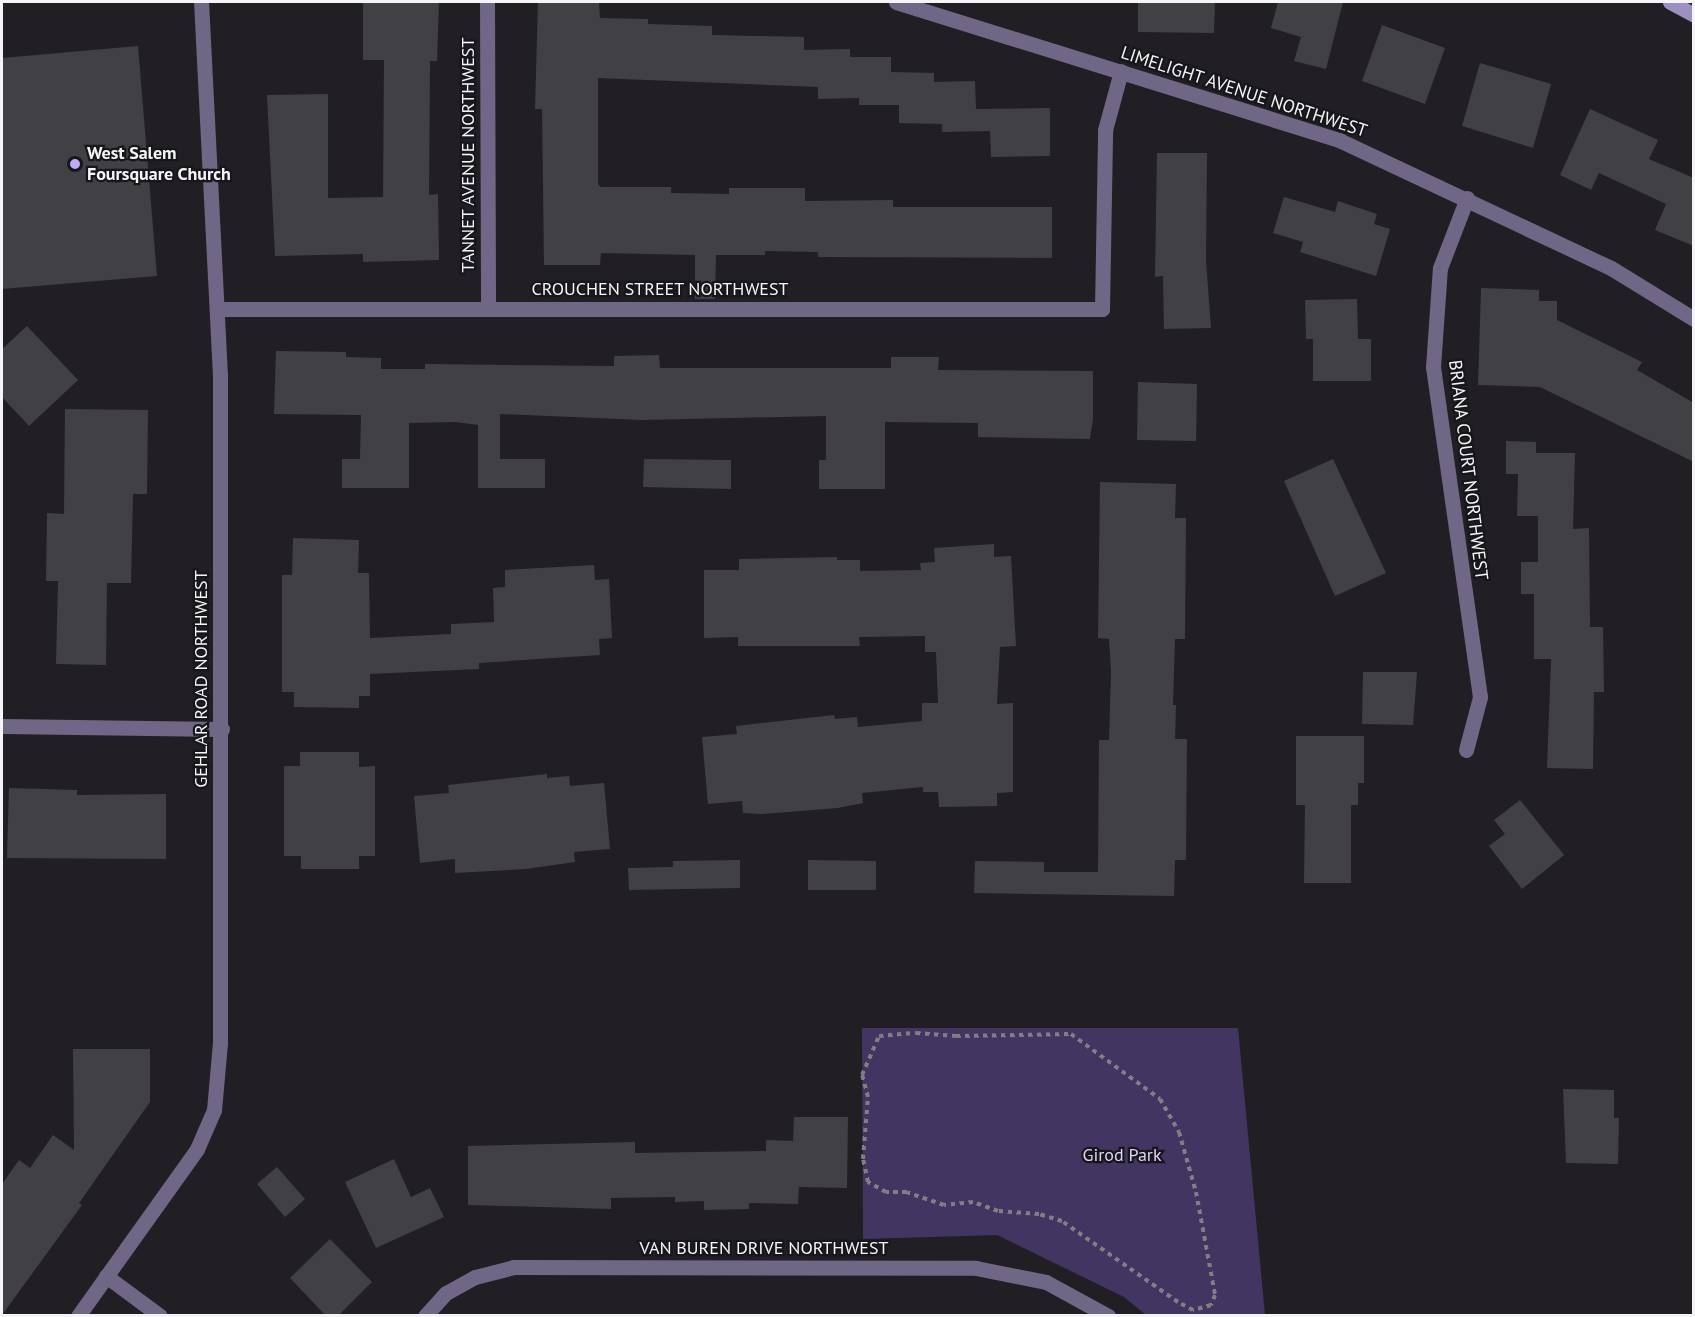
<!DOCTYPE html>
<style>
body{margin:0}
#map{position:relative;width:1695px;height:1317px;overflow:hidden;background:#211f24;font-family:"PT Sans",sans-serif}
div>[style]{position:absolute}
.green>*{inset:0;background:#433561}
.building>*{inset:0;background:#414045}
.path>*{height:4px;margin-top:-2px;transform-origin:0;background:repeating-linear-gradient(90deg,#807f83 0 4.5px,transparent 0 9px)}
.minor>*{height:15px;margin:-7.5px;padding:0 7.5px;transform-origin:7.5px;border-radius:7.5px;background:#706786}
.secondary>*{height:15px;margin:-7.5px;padding:0 7.5px;transform-origin:7.5px;border-radius:7.5px;background:#9e90c0}
.dots>*{width:16px;height:16px;translate:-50% -50%;box-sizing:border-box;border:3px solid #17161b;border-radius:50%}
span{translate:-50% -50%;white-space:nowrap;text-align:center;line-height:1.15;-webkit-text-stroke:4.5px #17161b;paint-order:stroke}
.street-label{font-size:18px;color:#f5f4f7}
.poi-label{font-size:18px;color:#f5f4f7;font-weight:700}
.left{translate:0 -50%;text-align:left}
.park-label{font-size:18px;color:#dfd4fb}
.frame{position:absolute;inset:0;border:3px solid #f5f4f7;pointer-events:none}
</style>
<div id="map">
<div class="green">
<div style="clip-path:polygon(862px 1028px,1238px 1028px,1265px 1315px,1146px 1315px,1124px 1297px,997px 1235px,863px 1239px)"></div>
</div>
<div class="building">
<div style="clip-path:polygon(363px 2px,439px 2px,437px 61px,430px 61px,429px 195px,438px 194px,439px 260px,363px 262px,363px 254px,275px 256px,267px 95px,328px 94px,328px 198px,383px 197px,384px 60px,363px 60px)"></div>
<div style="clip-path:polygon(538px 2px,599px 2px,600px 18px,648px 19px,648px 24px,712px 26px,712px 35px,804px 37px,804px 50px,850px 49px,850px 57px,891px 57px,891px 72px,934px 73px,934px 82px,975px 81px,976px 109px,1050px 108px,1050px 156px,991px 157px,990px 131px,942px 132px,942px 124px,899px 123px,899px 105px,859px 105px,859px 98px,818px 99px,818px 87px,598px 78px,598px 184px,601px 187px,671px 187px,671px 193px,729px 194px,729px 188px,805px 188px,805px 201px,893px 200px,893px 207px,1052px 207px,1052px 258px,818px 257px,818px 252px,765px 251px,765px 255px,716px 255px,715px 299px,695px 299px,695px 255px,601px 253px,600px 265px,544px 265px,542px 109px,535px 109px)"></div>
<div style="clip-path:polygon(1138px 2px,1215px 2px,1214px 33px,1138px 32px)"></div>
<div style="clip-path:polygon(1278px 2px,1343px 2px,1326px 69px,1294px 61px,1301px 37px,1271px 28px)"></div>
<div style="clip-path:polygon(1382px 25px,1445px 48px,1425px 104px,1362px 81px)"></div>
<div style="clip-path:polygon(138px 46px,157px 276px,2px 289px,2px 58px)"></div>
<div style="clip-path:polygon(1480px 63px,1551px 84px,1533px 148px,1462px 126px)"></div>
<div style="clip-path:polygon(1590px 109px,1658px 140px,1649px 159px,1694px 178px,1694px 246px,1655px 230px,1666px 204px,1599px 173px,1591px 190px,1560px 175px)"></div>
<div style="clip-path:polygon(1157px 153px,1207px 153px,1206px 260px,1211px 328px,1164px 329px,1163px 276px,1155px 277px)"></div>
<div style="clip-path:polygon(1284px 197px,1335px 212px,1338px 201px,1377px 214px,1374px 224px,1390px 229px,1376px 276px,1300px 252px,1303px 242px,1273px 233px)"></div>
<div style="clip-path:polygon(1481px 288px,1539px 290px,1539px 301px,1557px 301px,1557px 320px,1642px 362px,1637px 370px,1694px 403px,1694px 462px,1540px 387px,1478px 385px)"></div>
<div style="clip-path:polygon(1357px 299px,1358px 339px,1371px 339px,1371px 381px,1313px 381px,1313px 339px,1306px 339px,1305px 300px)"></div>
<div style="clip-path:polygon(27px 326px,78px 380px,29px 426px,2px 397px,2px 349px)"></div>
<div style="clip-path:polygon(276px 351px,346px 352px,346px 357px,381px 358px,381px 369px,425px 369px,425px 364px,614px 366px,614px 356px,659px 355px,660px 368px,891px 368px,891px 357px,939px 357px,938px 370px,1093px 371px,1093px 419px,1090px 439px,978px 437px,978px 423px,885px 422px,885px 489px,819px 489px,819px 460px,826px 460px,826px 416px,641px 420px,500px 414px,500px 459px,545px 459px,545px 488px,478px 488px,478px 425px,455px 422px,409px 423px,409px 488px,342px 488px,342px 459px,360px 459px,361px 415px,274px 414px)"></div>
<div style="clip-path:polygon(1138px 382px,1197px 384px,1196px 441px,1137px 440px)"></div>
<div style="clip-path:polygon(65px 409px,148px 410px,147px 494px,133px 494px,131px 583px,107px 583px,106px 665px,56px 664px,58px 581px,46px 581px,47px 513px,64px 514px)"></div>
<div style="clip-path:polygon(1506px 441px,1536px 442px,1536px 453px,1575px 453px,1573px 529px,1589px 528px,1590px 627px,1603px 627px,1604px 692px,1594px 692px,1593px 769px,1547px 768px,1551px 659px,1534px 659px,1534px 594px,1521px 594px,1521px 562px,1538px 562px,1538px 516px,1517px 516px,1518px 474px,1506px 474px)"></div>
<div style="clip-path:polygon(644px 459px,731px 460px,731px 489px,643px 487px)"></div>
<div style="clip-path:polygon(1333px 459px,1386px 573px,1335px 596px,1284px 481px)"></div>
<div style="clip-path:polygon(1100px 482px,1176px 484px,1175px 518px,1186px 518px,1185px 639px,1175px 639px,1173px 705px,1176px 705px,1175px 739px,1187px 739px,1186px 860px,1175px 860px,1174px 896px,974px 893px,975px 861px,1044px 862px,1044px 872px,1098px 872px,1099px 740px,1109px 740px,1111px 672px,1109px 639px,1098px 638px)"></div>
<div style="clip-path:polygon(293px 538px,359px 540px,358px 573px,369px 573px,370px 638px,451px 634px,451px 624px,494px 622px,493px 588px,505px 587px,505px 570px,594px 565px,595px 580px,609px 579px,612px 638px,599px 639px,600px 655px,479px 663px,479px 669px,370px 674px,370px 696px,359px 696px,359px 708px,294px 707px,294px 692px,282px 692px,282px 575px,292px 575px)"></div>
<div style="clip-path:polygon(994px 544px,994px 557px,1011px 556px,1016px 646px,1000px 647px,997px 704px,1013px 703px,1013px 792px,997px 793px,997px 806px,939px 807px,938px 792px,923px 792px,923px 787px,862px 793px,863px 803px,838px 808px,762px 814px,743px 813px,742px 801px,708px 804px,702px 737px,737px 734px,736px 726px,834px 715px,835px 719px,857px 717px,858px 727px,922px 721px,922px 703px,938px 703px,936px 652px,925px 652px,925px 636px,859px 637px,860px 646px,738px 646px,738px 637px,704px 638px,704px 570px,739px 570px,739px 559px,837px 557px,837px 560px,860px 560px,860px 571px,921px 570px,920px 563px,935px 562px,934px 548px)"></div>
<div style="clip-path:polygon(1363px 672px,1417px 672px,1413px 725px,1362px 724px)"></div>
<div style="clip-path:polygon(1296px 736px,1364px 736px,1364px 783px,1358px 783px,1358px 805px,1351px 805px,1351px 883px,1304px 883px,1305px 805px,1296px 805px)"></div>
<div style="clip-path:polygon(300px 752px,359px 752px,359px 767px,375px 766px,375px 856px,359px 856px,359px 869px,301px 869px,301px 856px,284px 856px,284px 766px,300px 766px)"></div>
<div style="clip-path:polygon(547px 774px,547px 778px,569px 776px,570px 786px,604px 783px,610px 849px,574px 852px,575px 862px,526px 869px,455px 873px,455px 859px,420px 863px,414px 796px,449px 793px,448px 785px)"></div>
<div style="clip-path:polygon(9px 788px,77px 790px,77px 795px,166px 794px,166px 859px,7px 858px)"></div>
<div style="clip-path:polygon(1520px 800px,1564px 855px,1522px 889px,1489px 846px,1505px 834px,1494px 820px)"></div>
<div style="clip-path:polygon(740px 860px,740px 888px,629px 890px,628px 868px,673px 867px,673px 861px)"></div>
<div style="clip-path:polygon(808px 860px,876px 861px,876px 890px,808px 890px)"></div>
<div style="clip-path:polygon(73px 1049px,150px 1049px,150px 1102px,79px 1203px,82px 1205px,2px 1315px,2px 1184px,19px 1160px,30px 1168px,53px 1135px,74px 1150px)"></div>
<div style="clip-path:polygon(1563px 1089px,1614px 1090px,1614px 1118px,1619px 1118px,1618px 1164px,1566px 1163px)"></div>
<div style="clip-path:polygon(794px 1117px,848px 1117px,847px 1188px,799px 1187px,798px 1204px,749px 1203px,749px 1209px,704px 1210px,704px 1201px,675px 1202px,675px 1197px,611px 1198px,611px 1209px,468px 1205px,468px 1146px,635px 1142px,635px 1153px,766px 1151px,766px 1140px,793px 1141px)"></div>
<div style="clip-path:polygon(394px 1159px,411px 1197px,430px 1188px,444px 1217px,376px 1248px,345px 1182px)"></div>
<div style="clip-path:polygon(277px 1167px,305px 1199px,285px 1217px,257px 1184px)"></div>
<div style="clip-path:polygon(330px 1239px,372px 1282px,338px 1316px,326px 1316px,290px 1278px)"></div>
</div>
<div class="path">
<div style="left:916px;top:1033px;width:40px;rotate:4.3deg"></div>
<div style="left:956px;top:1036px;width:115px;rotate:-1deg"></div>
<div style="left:1071px;top:1034px;width:110px;rotate:36.1deg"></div>
<div style="left:1160px;top:1099px;width:38px;rotate:60deg"></div>
<div style="left:1179px;top:1132px;width:62px;rotate:74.2deg"></div>
<div style="left:1196px;top:1192px;width:105px;rotate:79.5deg"></div>
<div style="left:1215px;top:1295px;width:11px;rotate:112deg"></div>
<div style="left:1211px;top:1305px;width:19px;rotate:164deg"></div>
<div style="left:1193px;top:1310px;width:17px;rotate:-152deg"></div>
<div style="left:1178px;top:1302px;width:141px;rotate:-145.1deg"></div>
<div style="left:1062px;top:1221px;width:24px;rotate:-163deg"></div>
<div style="left:1039px;top:1214px;width:41px;rotate:-175.8deg"></div>
<div style="left:998px;top:1211px;width:27px;rotate:-160deg"></div>
<div style="left:973px;top:1202px;width:29px;rotate:174deg"></div>
<div style="left:944px;top:1205px;width:39px;rotate:-161deg"></div>
<div style="left:907px;top:1192px;width:21px;rotate:180deg"></div>
<div style="left:886px;top:1192px;width:21px;rotate:-151deg"></div>
<div style="left:868px;top:1182px;width:24px;rotate:-102deg"></div>
<div style="left:863px;top:1159px;width:62px;rotate:-85.4deg"></div>
<div style="left:868px;top:1097px;width:23px;rotate:-105deg"></div>
<div style="left:862px;top:1075px;width:43px;rotate:-66.4deg"></div>
<div style="left:879px;top:1036px;width:37px;rotate:-5deg"></div>
</div>
<div class="minor">
<div style="left:487px;top:2px;width:307px;rotate:89.8deg"></div>
<div style="left:896px;top:2px;width:466px;rotate:17.3deg"></div>
<div style="left:1341px;top:141px;width:298px;rotate:25.2deg"></div>
<div style="left:1611px;top:268px;width:97px;rotate:31.6deg"></div>
<div style="left:218px;top:309px;width:884px"></div>
<div style="left:1102px;top:309px;width:179px;rotate:-89deg"></div>
<div style="left:1105px;top:130px;width:61px;rotate:-74.8deg"></div>
<div style="left:2px;top:726px;width:220px;rotate:0.8deg"></div>
<div style="left:1466px;top:750px;width:55px;rotate:-75.2deg"></div>
<div style="left:1480px;top:697px;width:333px;rotate:-98.1deg"></div>
<div style="left:1433px;top:367px;width:99px;rotate:-86deg"></div>
<div style="left:1440px;top:268px;width:75px;rotate:-68.9deg"></div>
<div style="left:106px;top:1276px;width:67px;rotate:36.5deg"></div>
<div style="left:78px;top:1316px;width:205px;rotate:-54.5deg"></div>
<div style="left:197px;top:1149px;width:43px;rotate:-66.4deg"></div>
<div style="left:214px;top:1110px;width:67px;rotate:-84.9deg"></div>
<div style="left:220px;top:1043px;width:667px;rotate:-90deg"></div>
<div style="left:220px;top:376px;width:374px;rotate:-92.9deg"></div>
<div style="left:425px;top:1316px;width:31px;rotate:-48deg"></div>
<div style="left:446px;top:1293px;width:33px;rotate:-29deg"></div>
<div style="left:475px;top:1277px;width:40px;rotate:-14.4deg"></div>
<div style="left:514px;top:1267px;width:462px;rotate:0.1deg"></div>
<div style="left:976px;top:1268px;width:71px;rotate:11.3deg"></div>
<div style="left:1046px;top:1282px;width:71px;rotate:28.7deg"></div>
</div>
<div class="secondary">
<div style="left:1670px;top:2px;width:27px;rotate:28deg"></div>
</div>
<div class="dots">
<div style="left:75px;top:164px;background:#bfa8f4"></div>
</div>
<div class="street-label">
<span style="left:1244px;top:92px;rotate:18deg">LIMELIGHT AVENUE NORTHWEST</span>
<span style="left:468px;top:155px;rotate:-90deg">TANNET AVENUE NORTHWEST</span>
<span style="left:660px;top:289px">CROUCHEN STREET NORTHWEST</span>
<span style="left:1468px;top:470px;rotate:83deg">BRIANA COURT NORTHWEST</span>
<span style="left:201px;top:679px;rotate:-90deg">GEHLAR ROAD NORTHWEST</span>
<span style="left:764px;top:1248px">VAN BUREN DRIVE NORTHWEST</span>
</div>
<div class="poi-label">
<span class="left" style="left:87px;top:164px">West Salem<br>Foursquare Church</span>
</div>
<div class="park-label">
<span style="left:1122px;top:1155px">Girod Park</span>
</div>
<div class="frame"></div>
</div>
